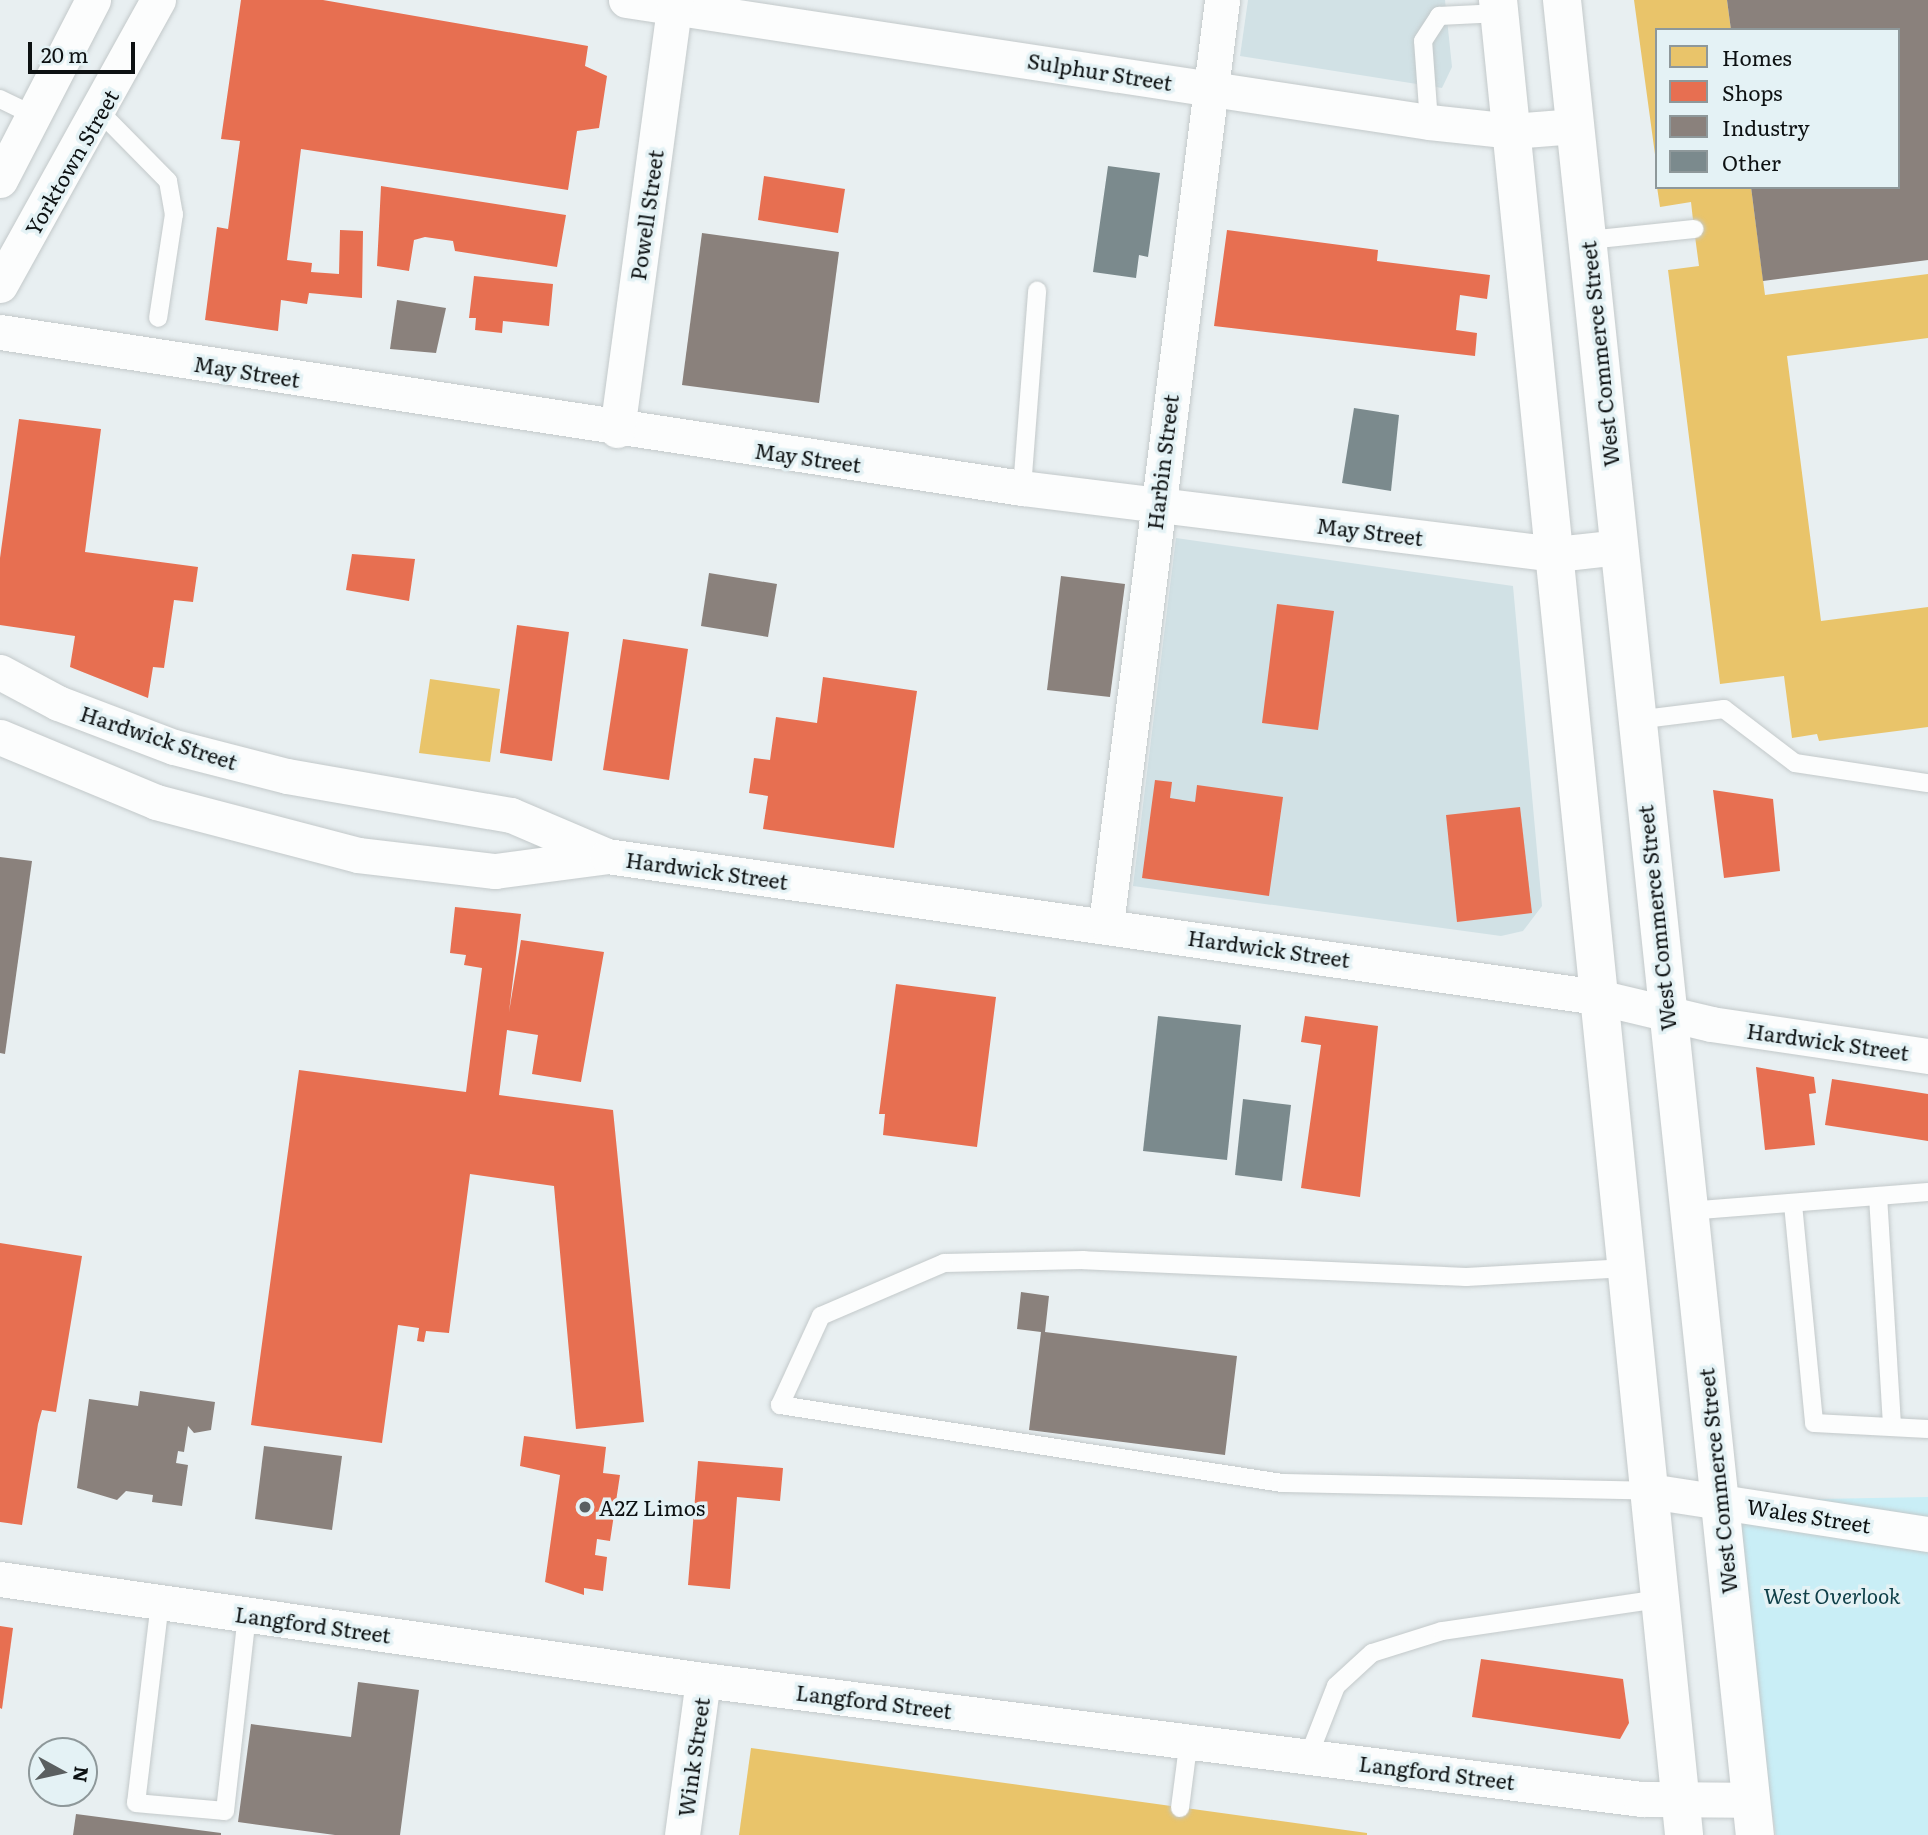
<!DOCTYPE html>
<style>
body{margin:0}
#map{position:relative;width:1928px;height:1835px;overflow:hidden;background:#e8eff1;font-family:Literata,serif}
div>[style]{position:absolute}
.built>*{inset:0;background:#d1e1e5}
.green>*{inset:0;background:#c9eef6}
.homes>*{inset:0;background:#e9c46a}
.shops>*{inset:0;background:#e76f51}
.industry>*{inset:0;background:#8a817c}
.building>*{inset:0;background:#7b8a8d}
.roads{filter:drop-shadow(0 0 2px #c3c9ca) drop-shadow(0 0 2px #c3c9ca)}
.lane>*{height:18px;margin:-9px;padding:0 9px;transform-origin:9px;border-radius:9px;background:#fcfdfd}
.street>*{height:35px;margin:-17.5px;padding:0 17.5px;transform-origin:17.5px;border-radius:17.5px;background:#fcfdfd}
.secondary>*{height:38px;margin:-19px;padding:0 19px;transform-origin:19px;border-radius:19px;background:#fcfdfd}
.dots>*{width:19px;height:19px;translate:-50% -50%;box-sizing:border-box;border:4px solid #e4f2f5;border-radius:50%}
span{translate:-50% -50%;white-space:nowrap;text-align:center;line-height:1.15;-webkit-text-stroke:7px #e4f2f5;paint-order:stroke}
.street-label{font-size:21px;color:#0d1112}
.poi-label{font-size:21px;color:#0d1112}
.left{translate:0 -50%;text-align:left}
.park-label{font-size:21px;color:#104049;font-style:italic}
.legend{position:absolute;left:1655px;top:28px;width:245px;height:161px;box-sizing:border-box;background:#e4f2f5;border:2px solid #8e989a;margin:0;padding:9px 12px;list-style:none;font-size:21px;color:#0d1112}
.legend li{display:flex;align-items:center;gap:14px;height:35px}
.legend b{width:35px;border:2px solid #8e989a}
.north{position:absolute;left:28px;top:1737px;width:70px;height:70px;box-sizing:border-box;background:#e4f2f5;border:2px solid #8e989a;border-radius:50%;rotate:98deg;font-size:19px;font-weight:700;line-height:28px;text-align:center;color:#0d1112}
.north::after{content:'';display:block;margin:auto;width:24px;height:32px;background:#5a5f60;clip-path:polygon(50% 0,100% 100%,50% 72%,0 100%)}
.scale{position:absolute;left:28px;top:42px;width:107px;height:32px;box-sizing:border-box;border:4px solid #0d1112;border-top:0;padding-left:9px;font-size:21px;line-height:24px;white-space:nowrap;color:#0d1112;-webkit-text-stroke:5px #e4f2f5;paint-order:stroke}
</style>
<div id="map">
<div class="built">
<div style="clip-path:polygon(1248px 0,1445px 0,1452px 67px,1442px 88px,1240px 56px)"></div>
<div style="clip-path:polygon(1176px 538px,1513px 586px,1542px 906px,1523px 931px,1501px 936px,1133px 886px)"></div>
</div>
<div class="green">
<div style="clip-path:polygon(1928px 1497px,1928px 1835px,1776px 1835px,1719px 1501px)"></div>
</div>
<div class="homes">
<div style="clip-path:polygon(1634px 0,1727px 0,1731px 30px,1657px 30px,1657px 169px)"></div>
<div style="clip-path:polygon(1657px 187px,1751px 187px,1765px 295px,1928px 274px,1928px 338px,1787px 356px,1821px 621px,1928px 607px,1928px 727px,1819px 741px,1817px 734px,1792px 738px,1784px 676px,1720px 684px,1668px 270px,1699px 266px,1694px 229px,1691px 202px,1660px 207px)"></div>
<div style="clip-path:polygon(430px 679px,500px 689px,490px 762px,419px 753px)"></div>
<div style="clip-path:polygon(751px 1748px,1367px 1833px,1367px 1835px,739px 1835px)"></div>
</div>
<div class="shops">
<div style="clip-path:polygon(241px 0,323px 0,588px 46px,585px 66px,607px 76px,599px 128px,577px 131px,568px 190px,301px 149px,287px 260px,312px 263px,311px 272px,339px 274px,340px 230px,363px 231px,362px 298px,309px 293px,307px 304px,281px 300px,278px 331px,205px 320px,217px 227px,228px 229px,240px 141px,221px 139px)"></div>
<div style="clip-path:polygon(764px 176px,845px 189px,838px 233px,758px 220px)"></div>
<div style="clip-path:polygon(381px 186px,566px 215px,557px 267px,455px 251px,453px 241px,425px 237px,414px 240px,409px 271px,377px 266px)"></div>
<div style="clip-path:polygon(1227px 230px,1378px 250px,1377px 261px,1490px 275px,1487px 299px,1460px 295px,1456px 330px,1477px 333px,1475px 356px,1214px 326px)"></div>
<div style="clip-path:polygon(474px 276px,553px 284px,549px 326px,503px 321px,502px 333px,475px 330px,476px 318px,469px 318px)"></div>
<div style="clip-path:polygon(19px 419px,101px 429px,85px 552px,198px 567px,193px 602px,174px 600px,164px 668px,153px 667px,148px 698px,70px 667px,75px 636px,0 625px,0 558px)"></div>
<div style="clip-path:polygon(352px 554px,415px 559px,409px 601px,346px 590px)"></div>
<div style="clip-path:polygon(1277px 604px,1334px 611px,1318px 730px,1262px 723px)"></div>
<div style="clip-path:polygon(517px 625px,569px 632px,552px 761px,500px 753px)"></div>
<div style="clip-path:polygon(623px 639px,688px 649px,669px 780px,603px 770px)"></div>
<div style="clip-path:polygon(823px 677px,917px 691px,894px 848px,763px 829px,768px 796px,749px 793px,754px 758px,770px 760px,776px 717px,817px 723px)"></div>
<div style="clip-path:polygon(1155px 780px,1172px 782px,1170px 798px,1195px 802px,1197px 785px,1283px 797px,1269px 896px,1142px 878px)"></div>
<div style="clip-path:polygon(1713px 790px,1773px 799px,1780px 871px,1724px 878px)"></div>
<div style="clip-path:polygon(1520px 807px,1532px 913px,1457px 922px,1446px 815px)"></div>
<div style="clip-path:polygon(455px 907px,521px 914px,509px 1012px,521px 940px,604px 952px,581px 1082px,532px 1074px,538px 1035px,507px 1030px,499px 1095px,613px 1110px,644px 1422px,576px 1429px,554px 1186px,470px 1174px,449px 1333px,426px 1331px,424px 1342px,417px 1341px,419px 1328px,398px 1325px,382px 1443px,251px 1425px,299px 1070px,466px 1092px,482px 968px,464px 965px,466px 955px,450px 953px)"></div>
<div style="clip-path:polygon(896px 984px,996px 997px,977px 1147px,883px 1135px,885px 1114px,879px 1114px)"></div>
<div style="clip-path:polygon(1305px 1016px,1378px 1026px,1360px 1197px,1301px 1188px,1321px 1045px,1301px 1042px)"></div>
<div style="clip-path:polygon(1756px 1067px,1814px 1077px,1816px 1093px,1809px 1094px,1815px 1145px,1765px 1150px)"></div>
<div style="clip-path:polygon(1832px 1079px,1928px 1094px,1928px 1141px,1825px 1125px)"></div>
<div style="clip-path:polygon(0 1243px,82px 1256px,56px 1412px,42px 1410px,38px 1424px,22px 1525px,0 1522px)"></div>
<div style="clip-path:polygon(524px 1436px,606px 1447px,603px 1473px,620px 1475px,610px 1541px,597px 1539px,595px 1555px,607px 1557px,603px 1591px,584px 1588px,584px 1595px,545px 1582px,560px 1475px,520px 1466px)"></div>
<div style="clip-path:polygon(698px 1461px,783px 1468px,780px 1501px,737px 1497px,730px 1589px,688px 1585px)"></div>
<div style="clip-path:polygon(0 1626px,13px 1628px,2px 1709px,0 1708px)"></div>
<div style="clip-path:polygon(1481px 1659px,1623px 1679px,1629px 1723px,1620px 1739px,1472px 1717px)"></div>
</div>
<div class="industry">
<div style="clip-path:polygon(1727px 0,1928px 0,1928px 260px,1763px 281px,1751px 187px,1898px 187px,1898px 30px,1731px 30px)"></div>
<div style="clip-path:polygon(702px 233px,839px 252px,819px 403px,682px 385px)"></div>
<div style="clip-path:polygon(397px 300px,446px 308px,436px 353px,390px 349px)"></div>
<div style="clip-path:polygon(709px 573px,777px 584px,768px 637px,701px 626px)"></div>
<div style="clip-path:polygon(1061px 576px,1125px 584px,1110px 697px,1047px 690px)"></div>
<div style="clip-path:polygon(0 857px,32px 861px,5px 1054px,0 1053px)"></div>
<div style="clip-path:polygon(1021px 1292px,1049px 1296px,1045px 1332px,1237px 1356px,1225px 1455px,1029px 1430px,1041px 1332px,1017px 1329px)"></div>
<div style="clip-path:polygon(140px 1391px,215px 1402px,211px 1430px,194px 1433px,188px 1426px,184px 1452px,178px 1451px,176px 1463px,188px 1465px,182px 1506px,152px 1502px,153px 1495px,126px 1491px,117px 1500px,77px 1488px,89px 1399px,138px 1406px)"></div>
<div style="clip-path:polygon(264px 1446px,342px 1456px,332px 1530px,255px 1519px)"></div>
<div style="clip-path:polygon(358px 1682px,419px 1690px,400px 1835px,335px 1835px,238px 1822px,251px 1724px,351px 1737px)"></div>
<div style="clip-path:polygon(76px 1814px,221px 1833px,221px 1835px,73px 1835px)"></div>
</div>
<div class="building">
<div style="clip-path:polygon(1108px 166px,1160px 173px,1148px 257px,1139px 255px,1136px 278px,1093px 272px)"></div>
<div style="clip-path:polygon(1354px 408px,1399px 415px,1391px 491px,1342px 483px)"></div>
<div style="clip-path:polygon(1158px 1016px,1241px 1025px,1227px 1160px,1143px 1151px)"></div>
<div style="clip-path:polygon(1243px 1099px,1291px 1105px,1282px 1181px,1235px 1175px)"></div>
</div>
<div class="roads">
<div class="lane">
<div style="left:0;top:99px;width:41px;rotate:25.9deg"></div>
<div style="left:100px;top:112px;width:97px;rotate:45.4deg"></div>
<div style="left:168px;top:181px;width:34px;rotate:80deg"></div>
<div style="left:174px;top:214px;width:105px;rotate:98.7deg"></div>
<div style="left:1429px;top:122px;width:81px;rotate:-94.2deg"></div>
<div style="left:1423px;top:41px;width:30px;rotate:-57deg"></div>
<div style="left:1439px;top:16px;width:61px;rotate:-2.8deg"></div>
<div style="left:1588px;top:240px;width:107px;rotate:-5.9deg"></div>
<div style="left:1022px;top:488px;width:198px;rotate:-85.6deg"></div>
<div style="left:1636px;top:720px;width:89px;rotate:-7.1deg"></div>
<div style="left:1724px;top:709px;width:89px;rotate:37.3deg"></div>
<div style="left:1795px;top:763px;width:134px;rotate:8.6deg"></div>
<div style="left:1878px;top:1196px;width:231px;rotate:86.5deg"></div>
<div style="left:1793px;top:1204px;width:220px;rotate:84.5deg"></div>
<div style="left:1814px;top:1423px;width:114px;rotate:3deg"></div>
<div style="left:1687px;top:1211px;width:242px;rotate:-4.5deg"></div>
<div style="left:1627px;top:1268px;width:161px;rotate:176.8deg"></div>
<div style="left:1466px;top:1277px;width:382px;rotate:-177.5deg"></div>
<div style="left:1084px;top:1260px;width:140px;rotate:178.8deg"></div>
<div style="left:944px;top:1263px;width:134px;rotate:156.7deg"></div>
<div style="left:821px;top:1316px;width:98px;rotate:114.7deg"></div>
<div style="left:780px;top:1405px;width:508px;rotate:8.83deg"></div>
<div style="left:1282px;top:1483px;width:367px;rotate:1.2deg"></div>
<div style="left:160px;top:1602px;width:202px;rotate:96.8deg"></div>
<div style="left:136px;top:1803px;width:89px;rotate:5.1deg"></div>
<div style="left:225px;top:1811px;width:198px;rotate:-83.6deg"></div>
<div style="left:1309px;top:1755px;width:74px;rotate:-68.6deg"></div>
<div style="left:1336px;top:1686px;width:49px;rotate:-42.5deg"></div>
<div style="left:1372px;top:1653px;width:73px;rotate:-17.4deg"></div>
<div style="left:1442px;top:1631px;width:220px;rotate:-8.4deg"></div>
<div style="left:1180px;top:1808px;width:70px;rotate:-82.6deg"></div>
</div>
<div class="street">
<div style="left:626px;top:0;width:812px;rotate:8.64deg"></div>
<div style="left:1429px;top:122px;width:83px;rotate:6.2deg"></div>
<div style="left:1512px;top:131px;width:63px;rotate:-4.5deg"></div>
<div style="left:0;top:180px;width:203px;rotate:-62.7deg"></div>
<div style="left:0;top:285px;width:326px;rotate:-61deg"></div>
<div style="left:0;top:332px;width:1034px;rotate:8.68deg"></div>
<div style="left:1022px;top:488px;width:538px;rotate:7.05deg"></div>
<div style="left:1556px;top:554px;width:63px;rotate:-6.3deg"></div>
<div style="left:617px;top:430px;width:434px;rotate:-82.3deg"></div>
<div style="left:0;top:672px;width:66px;rotate:28.1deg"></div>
<div style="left:58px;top:703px;width:124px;rotate:20.8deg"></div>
<div style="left:174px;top:747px;width:117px;rotate:14.4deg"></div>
<div style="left:287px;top:776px;width:227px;rotate:9.9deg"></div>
<div style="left:511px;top:815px;width:104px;rotate:23.1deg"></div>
<div style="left:0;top:737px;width:169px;rotate:22.6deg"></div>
<div style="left:156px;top:802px;width:209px;rotate:14.7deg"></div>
<div style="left:358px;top:855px;width:138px;rotate:6.7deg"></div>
<div style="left:495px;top:871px;width:113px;rotate:-7.6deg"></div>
<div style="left:607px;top:856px;width:1001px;rotate:8.1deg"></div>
<div style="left:1598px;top:997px;width:116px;rotate:13.4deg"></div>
<div style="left:1711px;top:1024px;width:219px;rotate:8.4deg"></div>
<div style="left:1106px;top:924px;width:931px;rotate:-82.84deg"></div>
<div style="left:1649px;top:1491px;width:282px;rotate:8.8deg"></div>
<div style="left:0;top:1579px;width:710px;rotate:8.18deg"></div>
<div style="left:703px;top:1680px;width:946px;rotate:7.23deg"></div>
<div style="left:1641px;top:1799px;width:110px;rotate:0.5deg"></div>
<div style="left:682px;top:1835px;width:156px;rotate:-82.3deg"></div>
</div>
<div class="secondary">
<div style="left:1498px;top:0;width:1844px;rotate:84.21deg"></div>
<div style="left:1562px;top:0;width:1845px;rotate:84deg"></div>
</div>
</div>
<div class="dots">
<div style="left:585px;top:1507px;background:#5a5f60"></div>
</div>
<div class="street-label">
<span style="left:1100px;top:71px;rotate:9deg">Sulphur Street</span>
<span style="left:71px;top:162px;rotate:-60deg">Yorktown Street</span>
<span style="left:646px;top:215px;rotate:-82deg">Powell Street</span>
<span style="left:1599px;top:354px;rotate:-96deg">West Commerce Street</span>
<span style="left:247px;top:371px;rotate:9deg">May Street</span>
<span style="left:808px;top:457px;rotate:8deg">May Street</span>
<span style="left:1162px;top:462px;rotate:-83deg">Harbin Street</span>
<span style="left:1370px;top:531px;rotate:7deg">May Street</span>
<span style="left:159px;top:737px;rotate:18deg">Hardwick Street</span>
<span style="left:707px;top:870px;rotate:8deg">Hardwick Street</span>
<span style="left:1656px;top:918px;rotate:-96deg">West Commerce Street</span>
<span style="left:1269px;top:948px;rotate:8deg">Hardwick Street</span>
<span style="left:1828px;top:1041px;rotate:8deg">Hardwick Street</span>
<span style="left:1717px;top:1481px;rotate:-96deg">West Commerce Street</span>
<span style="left:1809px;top:1515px;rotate:9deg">Wales Street</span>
<span style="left:313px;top:1624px;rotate:8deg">Langford Street</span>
<span style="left:874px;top:1701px;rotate:7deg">Langford Street</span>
<span style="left:693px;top:1757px;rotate:-82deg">Wink Street</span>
<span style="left:1437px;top:1772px;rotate:7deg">Langford Street</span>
</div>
<div class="poi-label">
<span class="left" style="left:599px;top:1507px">A2Z Limos</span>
</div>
<div class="park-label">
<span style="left:1832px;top:1595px">West Overlook</span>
</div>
<ul class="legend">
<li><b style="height:19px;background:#e9c46a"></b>Homes</li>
<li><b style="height:19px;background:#e76f51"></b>Shops</li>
<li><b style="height:19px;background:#8a817c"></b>Industry</li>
<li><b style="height:19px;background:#7b8a8d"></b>Other</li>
</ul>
<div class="north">N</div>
<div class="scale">20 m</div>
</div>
